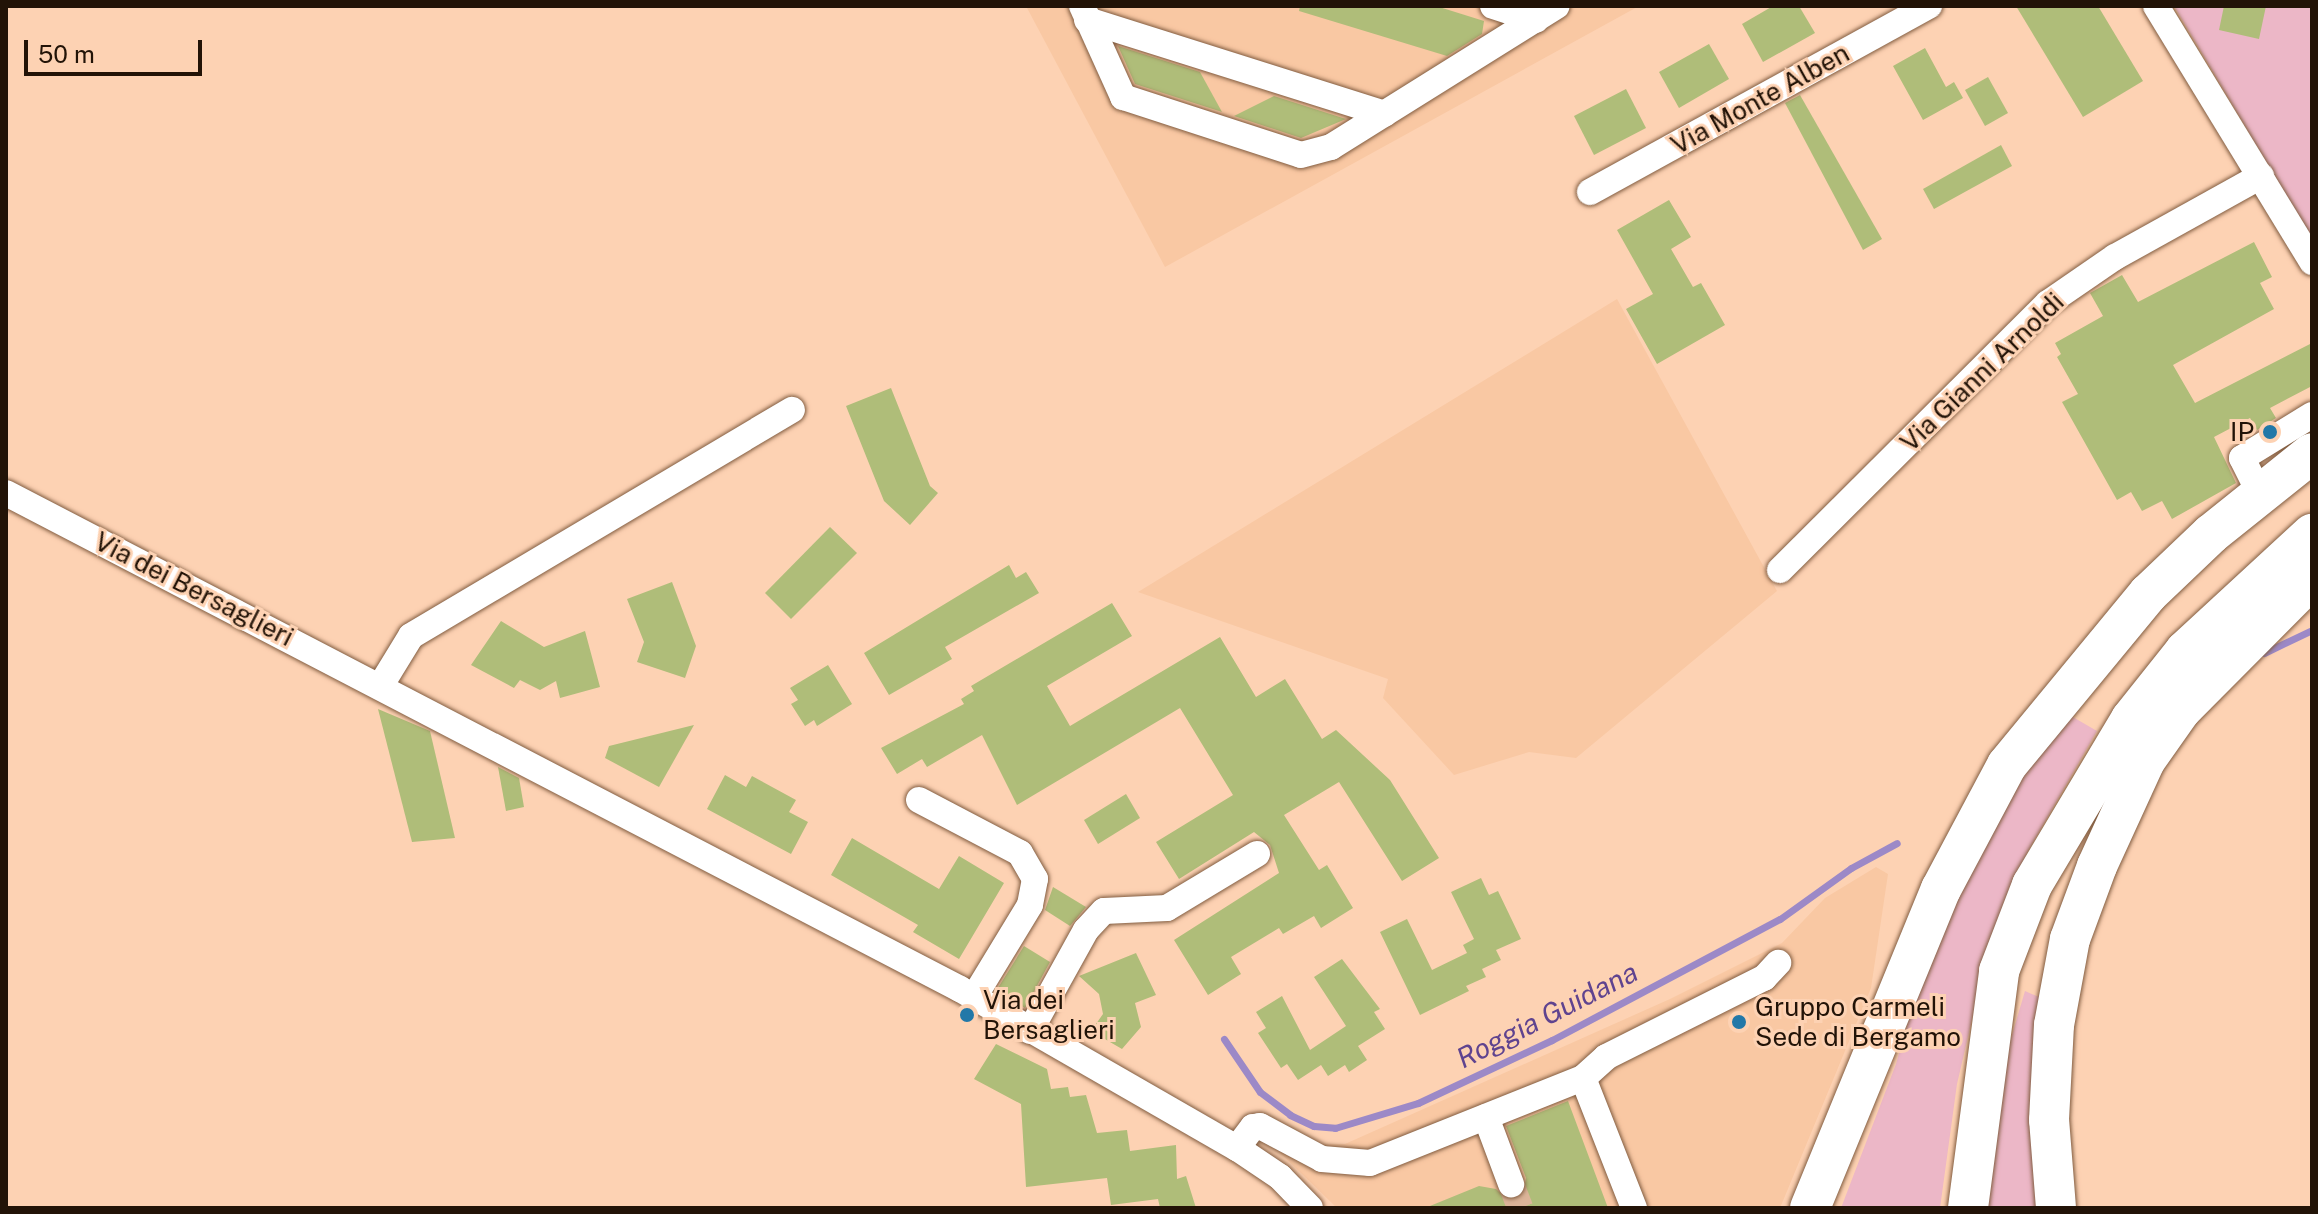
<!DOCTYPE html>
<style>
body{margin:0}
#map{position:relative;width:2318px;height:1214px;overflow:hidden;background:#fdd2b3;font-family:"Public Sans",sans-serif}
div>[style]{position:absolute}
.built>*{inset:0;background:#f9c8a3}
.green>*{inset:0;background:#ecb7c7}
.stream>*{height:7px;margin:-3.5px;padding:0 3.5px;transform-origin:3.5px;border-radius:3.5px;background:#9c89c7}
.building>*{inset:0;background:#afbd79}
.minor-tunnel>*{height:26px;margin-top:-13px;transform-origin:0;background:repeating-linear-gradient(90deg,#dcb599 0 26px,transparent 0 39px)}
.roads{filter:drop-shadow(0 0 2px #815c40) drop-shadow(0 0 2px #815c40)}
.minor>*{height:26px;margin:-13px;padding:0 13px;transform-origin:13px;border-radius:13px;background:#fff}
.highway>*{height:40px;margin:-20px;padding:0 20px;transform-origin:20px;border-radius:20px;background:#fff}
.dots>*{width:22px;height:22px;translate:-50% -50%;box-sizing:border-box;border:4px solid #fdd2b3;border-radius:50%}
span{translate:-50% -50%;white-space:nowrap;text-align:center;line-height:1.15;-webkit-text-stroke:6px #fdd2b3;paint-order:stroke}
.street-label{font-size:26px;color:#221307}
.poi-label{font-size:26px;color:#221307}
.right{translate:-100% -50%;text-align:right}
.left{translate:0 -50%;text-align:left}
.water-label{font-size:28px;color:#5f438f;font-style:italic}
.frame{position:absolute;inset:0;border:8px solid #221307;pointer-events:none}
.scale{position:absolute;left:24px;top:40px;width:178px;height:36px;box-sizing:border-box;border:4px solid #221307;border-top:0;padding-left:10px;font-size:24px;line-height:28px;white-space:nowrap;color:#221307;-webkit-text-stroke:6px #fdd2b3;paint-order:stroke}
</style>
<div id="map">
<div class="built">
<div style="clip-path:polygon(1026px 6px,1639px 6px,1165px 267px)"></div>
<div style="clip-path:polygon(1617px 299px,1777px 591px,1576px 758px,1529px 752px,1454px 775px,1383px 698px,1388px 679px,1138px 592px)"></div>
<div style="clip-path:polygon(1876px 867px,1888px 874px,1871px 988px,1780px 1208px,1337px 1208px,1272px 1145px,1345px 1144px,1670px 999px,1782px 943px,1825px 898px)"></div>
</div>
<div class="green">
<div style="clip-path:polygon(2174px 6px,2312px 6px,2312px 239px)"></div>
<div style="clip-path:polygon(2059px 709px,2097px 731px,2027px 853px,1984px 968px,1957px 1084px,1940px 1208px,1841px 1208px,1896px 1064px,1937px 921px)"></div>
<div style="clip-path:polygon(2025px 991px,2048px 1001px,2046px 1208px,1985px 1208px,2007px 1052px)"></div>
</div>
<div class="stream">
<div style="left:2264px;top:653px;width:53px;rotate:-25.6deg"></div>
<div style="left:1224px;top:1039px;width:64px;rotate:55.8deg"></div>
<div style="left:1260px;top:1092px;width:38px;rotate:37deg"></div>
<div style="left:1290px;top:1115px;width:26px;rotate:25deg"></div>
<div style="left:1314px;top:1126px;width:21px;rotate:5deg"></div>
<div style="left:1335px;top:1128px;width:87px;rotate:-16.8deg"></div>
<div style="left:1418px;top:1103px;width:148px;rotate:-25.2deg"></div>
<div style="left:1552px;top:1040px;width:258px;rotate:-28deg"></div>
<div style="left:1780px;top:919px;width:87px;rotate:-35.7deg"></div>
<div style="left:1851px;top:868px;width:52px;rotate:-28.5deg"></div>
</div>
<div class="building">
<div style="clip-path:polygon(1300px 6px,1436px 6px,1484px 21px,1482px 34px,1447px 56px,1299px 11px)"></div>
<div style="clip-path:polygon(1773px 6px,1799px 6px,1815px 33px,1763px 62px,1742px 24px)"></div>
<div style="clip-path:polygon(2016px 6px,2098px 6px,2143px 81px,2083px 117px)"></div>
<div style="clip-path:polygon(2224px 6px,2266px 6px,2259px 39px,2219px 30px)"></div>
<div style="clip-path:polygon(1709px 44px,1729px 79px,1679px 108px,1659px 72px)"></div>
<div style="clip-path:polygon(1118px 46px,1200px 72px,1222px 112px,1135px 84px)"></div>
<div style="clip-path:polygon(1925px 48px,1946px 87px,1954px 82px,1963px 98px,1923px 120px,1893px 66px)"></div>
<div style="clip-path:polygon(1988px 77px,2008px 113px,1985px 126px,1965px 90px)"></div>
<div style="clip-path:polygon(1626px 89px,1646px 128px,1594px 155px,1574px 116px)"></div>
<div style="clip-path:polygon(1800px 95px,1882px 239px,1863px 250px,1785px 103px)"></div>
<div style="clip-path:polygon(1274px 96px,1346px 119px,1301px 138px,1234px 116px)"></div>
<div style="clip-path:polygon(2001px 145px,2012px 166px,1934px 209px,1923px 189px)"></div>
<div style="clip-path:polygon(1669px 200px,1691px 237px,1671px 249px,1693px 287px,1701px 283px,1725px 325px,1657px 364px,1626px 309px,1653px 294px,1617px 230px)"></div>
<div style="clip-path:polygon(2254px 242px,2272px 277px,2260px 283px,2274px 309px,2173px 365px,2195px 403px,2312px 343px,2312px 386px,2270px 408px,2276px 418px,2257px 430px,2250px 418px,2214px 437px,2236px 483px,2172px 519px,2162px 501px,2142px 511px,2131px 492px,2117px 500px,2062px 402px,2078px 394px,2057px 357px,2061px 354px,2055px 343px,2103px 316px,2090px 293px,2122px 275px,2138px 302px)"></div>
<div style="clip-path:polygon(891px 388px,930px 486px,938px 493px,910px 525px,884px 501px,846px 406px)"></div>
<div style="clip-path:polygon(830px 527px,857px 553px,791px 619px,765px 593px)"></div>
<div style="clip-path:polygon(1009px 565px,1016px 578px,1026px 572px,1039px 593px,945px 647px,952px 659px,889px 695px,864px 653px)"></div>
<div style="clip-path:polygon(672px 582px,696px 646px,685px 678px,637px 662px,644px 642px,627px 599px)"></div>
<div style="clip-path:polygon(1112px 603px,1132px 636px,1047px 686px,1070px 726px,1220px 637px,1256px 697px,1285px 679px,1322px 739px,1336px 730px,1390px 780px,1439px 858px,1402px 881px,1339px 782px,1284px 815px,1319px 870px,1327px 865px,1353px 908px,1321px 928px,1314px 916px,1283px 934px,1279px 928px,1231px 957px,1241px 974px,1208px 995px,1174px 940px,1279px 873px,1270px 845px,1254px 832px,1179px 879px,1156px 842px,1233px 795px,1180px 708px,1017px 805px,982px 735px,927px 767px,922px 759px,897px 774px,881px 748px,964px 704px,961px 699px,974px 691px,971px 686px)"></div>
<div style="clip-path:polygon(501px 621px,544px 647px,585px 631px,600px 687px,560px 698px,556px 681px,540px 690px,520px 680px,514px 688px,471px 665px)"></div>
<div style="clip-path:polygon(828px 665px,852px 704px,817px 726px,814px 720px,805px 726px,791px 704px,798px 700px,790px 688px)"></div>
<div style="clip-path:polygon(378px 709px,430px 731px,455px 838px,412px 842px)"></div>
<div style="clip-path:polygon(694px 725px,659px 787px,605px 758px,609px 746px)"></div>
<div style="clip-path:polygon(498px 767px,519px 778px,524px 807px,506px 811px)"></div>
<div style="clip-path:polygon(725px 775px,746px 787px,752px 776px,796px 800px,789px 812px,808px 822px,791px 854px,707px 809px)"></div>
<div style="clip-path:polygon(1126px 794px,1140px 818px,1098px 844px,1084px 820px)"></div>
<div style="clip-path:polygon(852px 838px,939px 889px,959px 856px,1004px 883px,959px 959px,913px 932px,918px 925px,831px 875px)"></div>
<div style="clip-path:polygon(1481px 878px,1489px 895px,1498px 891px,1521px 939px,1496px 950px,1501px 960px,1482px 969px,1486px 977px,1466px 986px,1469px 991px,1420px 1015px,1380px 932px,1407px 919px,1432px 970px,1467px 953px,1463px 945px,1474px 939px,1451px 892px)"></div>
<div style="clip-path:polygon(1053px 887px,1086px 907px,1070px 926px,1045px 910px)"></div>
<div style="clip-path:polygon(1024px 946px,1050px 962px,1025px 1008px,996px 991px)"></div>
<div style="clip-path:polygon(1136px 953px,1156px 995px,1135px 1003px,1141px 1027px,1122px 1049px,1091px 1031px,1103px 1014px,1099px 994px,1079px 976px)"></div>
<div style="clip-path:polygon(1342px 959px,1380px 1009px,1374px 1012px,1385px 1029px,1358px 1046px,1367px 1060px,1349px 1072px,1345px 1065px,1328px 1076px,1321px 1065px,1298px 1080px,1287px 1064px,1281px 1068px,1258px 1033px,1266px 1028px,1256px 1012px,1282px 996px,1310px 1050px,1346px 1026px,1314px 977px)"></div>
<div style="clip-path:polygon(996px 1044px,1047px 1069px,1051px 1089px,1068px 1087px,1070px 1097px,1086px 1095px,1097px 1133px,1127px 1130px,1130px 1151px,1176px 1145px,1177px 1179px,1186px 1176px,1196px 1208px,1160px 1208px,1158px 1199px,1111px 1205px,1107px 1178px,1026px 1187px,1021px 1104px,974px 1079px)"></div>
<div style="clip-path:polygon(1568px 1101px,1608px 1208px,1425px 1208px,1479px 1186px,1496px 1189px,1508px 1200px,1523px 1195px,1526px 1178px,1506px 1126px)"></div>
</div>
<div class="minor-tunnel">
<div style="left:1511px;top:1184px;width:26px;rotate:69deg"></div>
</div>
<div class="roads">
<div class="minor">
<div style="left:1082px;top:6px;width:100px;rotate:65.7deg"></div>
<div style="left:1123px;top:97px;width:187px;rotate:18deg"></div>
<div style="left:1301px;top:155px;width:31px;rotate:-15deg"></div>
<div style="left:1331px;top:147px;width:266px;rotate:-32deg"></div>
<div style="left:1493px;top:6px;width:45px;rotate:18deg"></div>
<div style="left:2156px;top:6px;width:300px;rotate:58.6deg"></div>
<div style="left:1087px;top:20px;width:312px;rotate:17.5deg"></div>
<div style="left:1590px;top:192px;width:387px;rotate:-28.8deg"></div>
<div style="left:6px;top:493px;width:1075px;rotate:27.47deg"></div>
<div style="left:960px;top:989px;width:319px;rotate:29.9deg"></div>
<div style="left:1237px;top:1148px;width:52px;rotate:34deg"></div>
<div style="left:1280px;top:1177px;width:43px;rotate:45.9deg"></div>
<div style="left:2260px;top:494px;width:40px;rotate:-116.6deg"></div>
<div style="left:2242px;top:458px;width:82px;rotate:-31.6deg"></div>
<div style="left:1780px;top:570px;width:378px;rotate:-44.9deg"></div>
<div style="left:2048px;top:303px;width:81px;rotate:-34.5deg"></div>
<div style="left:2115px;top:257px;width:167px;rotate:-29deg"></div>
<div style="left:381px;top:685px;width:57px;rotate:-58.5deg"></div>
<div style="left:411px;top:636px;width:443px;rotate:-30.7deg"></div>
<div style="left:919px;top:800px;width:114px;rotate:27.7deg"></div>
<div style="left:1020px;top:853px;width:30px;rotate:60deg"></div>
<div style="left:1035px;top:879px;width:26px;rotate:101deg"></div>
<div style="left:1030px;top:905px;width:108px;rotate:121.3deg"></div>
<div style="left:1030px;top:1031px;width:115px;rotate:-61deg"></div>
<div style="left:1086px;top:930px;width:26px;rotate:-47deg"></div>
<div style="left:1104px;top:911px;width:63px;rotate:-2.7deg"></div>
<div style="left:1167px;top:908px;width:105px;rotate:-31deg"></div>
<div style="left:1583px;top:1078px;width:31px;rotate:-42deg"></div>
<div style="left:1606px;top:1057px;width:177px;rotate:-26.6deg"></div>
<div style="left:1764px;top:978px;width:21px;rotate:-47deg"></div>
<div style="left:1486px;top:1117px;width:72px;rotate:69.5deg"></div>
<div style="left:1237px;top:1148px;width:26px;rotate:-53deg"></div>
<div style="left:1253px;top:1127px;width:7px;rotate:-8deg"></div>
<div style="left:1260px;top:1126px;width:70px;rotate:28deg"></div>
<div style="left:1322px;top:1159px;width:48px;rotate:4.8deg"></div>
<div style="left:1370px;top:1163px;width:229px;rotate:-21.8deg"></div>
<div style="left:1583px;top:1078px;width:140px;rotate:68.6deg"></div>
</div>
<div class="highway">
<div style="left:1810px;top:1208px;width:345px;rotate:-67.7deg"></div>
<div style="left:1941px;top:889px;width:140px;rotate:-62deg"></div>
<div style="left:2007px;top:765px;width:222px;rotate:-50.5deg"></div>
<div style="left:2148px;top:594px;width:87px;rotate:-43.6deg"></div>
<div style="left:2211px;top:534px;width:129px;rotate:-38.7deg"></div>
<div style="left:1968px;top:1208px;width:239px;rotate:-82.5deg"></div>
<div style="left:1999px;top:971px;width:92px;rotate:-69deg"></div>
<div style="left:2032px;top:885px;width:193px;rotate:-59.2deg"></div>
<div style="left:2131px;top:719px;width:87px;rotate:-51.5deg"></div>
<div style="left:2185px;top:651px;width:173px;rotate:-42.7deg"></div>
<div style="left:2056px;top:1208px;width:88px;rotate:-94.5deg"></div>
<div style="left:2049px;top:1120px;width:95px;rotate:-87deg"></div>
<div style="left:2054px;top:1025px;width:87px;rotate:-79.5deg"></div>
<div style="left:2070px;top:939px;width:78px;rotate:-69.7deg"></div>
<div style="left:2097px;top:866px;width:115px;rotate:-65.4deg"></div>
<div style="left:2145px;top:761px;width:62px;rotate:-54.8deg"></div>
<div style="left:2181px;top:710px;width:186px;rotate:-45.2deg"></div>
</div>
</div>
<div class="dots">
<div style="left:2270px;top:432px;background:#2278a8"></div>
<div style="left:967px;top:1015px;background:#2278a8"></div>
<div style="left:1739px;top:1022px;background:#2278a8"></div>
</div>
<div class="street-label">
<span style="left:1760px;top:99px;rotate:-29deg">Via Monte Alben</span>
<span style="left:1982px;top:372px;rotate:-44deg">Via Gianni Arnoldi</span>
<span style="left:194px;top:589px;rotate:27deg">Via dei Bersaglieri</span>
</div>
<div class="poi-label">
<span class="right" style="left:2254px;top:432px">IP</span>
<span class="left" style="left:983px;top:1015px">Via dei<br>Bersaglieri</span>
<span class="left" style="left:1755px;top:1022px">Gruppo Carmeli<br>Sede di Bergamo</span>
</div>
<div class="water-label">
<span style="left:1547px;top:1015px;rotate:-27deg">Roggia Guidana</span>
</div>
<div class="frame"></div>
<div class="scale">50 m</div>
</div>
